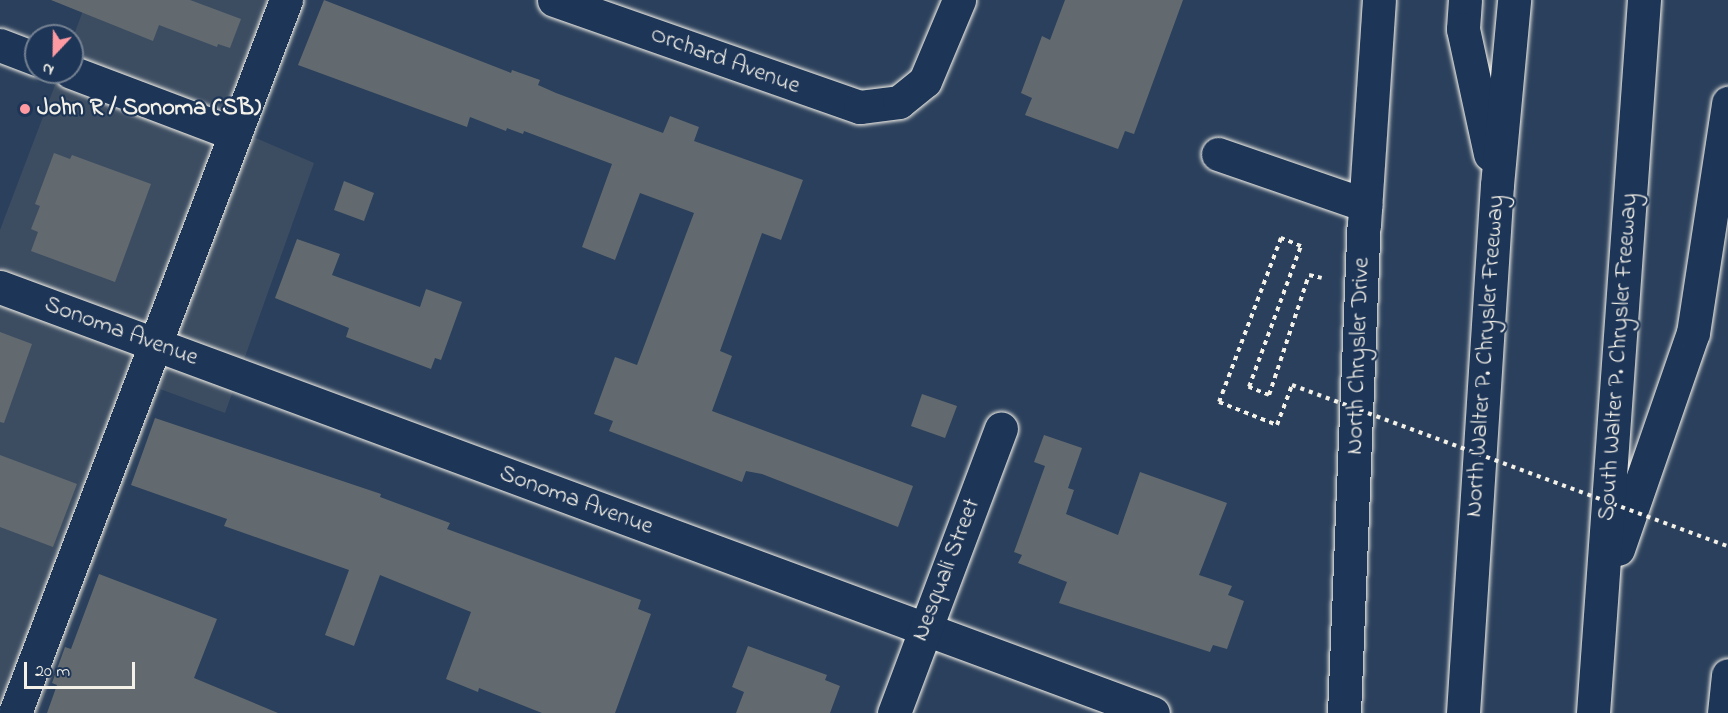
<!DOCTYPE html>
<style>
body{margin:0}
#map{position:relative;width:1728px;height:713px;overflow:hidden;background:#2b405c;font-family:"Indie Flower",sans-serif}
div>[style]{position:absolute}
.built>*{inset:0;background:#3c4d62}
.building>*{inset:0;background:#636a6f}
.path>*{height:4px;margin-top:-2px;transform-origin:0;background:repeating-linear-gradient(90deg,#f4f1e8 0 4.5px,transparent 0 9px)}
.roads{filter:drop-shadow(0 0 2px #f4f1e8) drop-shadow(0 0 2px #f4f1e8)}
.minor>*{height:33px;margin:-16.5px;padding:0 16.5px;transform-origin:16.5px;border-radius:16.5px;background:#1d3557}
.major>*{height:33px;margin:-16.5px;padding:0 16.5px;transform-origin:16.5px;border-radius:16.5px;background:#1d3557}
.highway>*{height:33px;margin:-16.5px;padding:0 16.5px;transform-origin:16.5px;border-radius:16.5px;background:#1d3557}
.path-bridge>*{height:4px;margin-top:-2px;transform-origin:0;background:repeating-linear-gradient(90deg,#f4f1e8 0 4.5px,transparent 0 9px)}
.dots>*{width:16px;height:16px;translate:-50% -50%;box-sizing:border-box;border:3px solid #1d3557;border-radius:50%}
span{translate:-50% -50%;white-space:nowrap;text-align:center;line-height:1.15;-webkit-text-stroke:4.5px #1d3557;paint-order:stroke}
.street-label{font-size:24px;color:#f4f1e8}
.poi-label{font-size:24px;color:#f4f1e8;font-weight:700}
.left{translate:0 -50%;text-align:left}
.north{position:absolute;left:24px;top:24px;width:60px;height:60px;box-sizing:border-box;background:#1d3557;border:2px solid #738091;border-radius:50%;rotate:202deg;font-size:16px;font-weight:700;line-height:24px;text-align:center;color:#f4f1e8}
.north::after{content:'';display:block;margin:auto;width:21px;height:27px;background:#ff9aa2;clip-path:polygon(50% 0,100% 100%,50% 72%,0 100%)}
.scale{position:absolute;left:24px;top:662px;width:111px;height:27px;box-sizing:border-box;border:3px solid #f4f1e8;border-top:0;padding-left:8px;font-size:18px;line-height:21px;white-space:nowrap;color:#f4f1e8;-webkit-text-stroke:4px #1d3557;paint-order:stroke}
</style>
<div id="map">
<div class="built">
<div style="clip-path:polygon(87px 0,303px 0,251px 136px,314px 163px,225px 413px,160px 389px,38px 713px,0 713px,0 230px,60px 72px,72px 72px,72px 40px)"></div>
</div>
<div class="building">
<div style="clip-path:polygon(51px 0,190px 0,241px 19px,230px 48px,218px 44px,217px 47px,159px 25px,153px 41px)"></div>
<div style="clip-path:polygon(324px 0,511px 73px,512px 70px,540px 80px,538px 85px,556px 93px,663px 133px,670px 116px,699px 127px,694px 141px,803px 180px,781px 240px,762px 233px,720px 351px,732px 356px,712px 411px,913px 486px,898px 527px,762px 474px,746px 471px,742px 482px,609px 431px,613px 421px,594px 414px,615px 357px,637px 365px,694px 213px,640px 193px,615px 260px,582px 247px,612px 164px,524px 131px,523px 134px,507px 128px,506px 131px,470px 117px,467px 127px,298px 65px)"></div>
<div style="clip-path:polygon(1065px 0,1183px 0,1134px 134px,1125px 131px,1118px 149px,1025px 115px,1032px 98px,1021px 93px,1042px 36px,1050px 40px)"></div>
<div style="clip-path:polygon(54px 153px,70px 159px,72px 155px,151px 184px,115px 282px,31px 251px,38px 232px,31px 229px,40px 206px,35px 204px)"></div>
<div style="clip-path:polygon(344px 181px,374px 193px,364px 221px,334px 210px)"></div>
<div style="clip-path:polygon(297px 239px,340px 254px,332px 275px,420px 307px,426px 289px,462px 302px,441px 360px,435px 358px,431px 369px,346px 337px,349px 328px,275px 298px)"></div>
<div style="clip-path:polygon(0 332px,32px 344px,4px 423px,0 422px)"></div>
<div style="clip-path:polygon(922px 394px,957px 406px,945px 438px,911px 426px)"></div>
<div style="clip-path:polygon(155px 418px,381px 494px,380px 497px,450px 523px,447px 529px,641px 600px,638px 609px,651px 614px,615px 713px,542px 713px,479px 688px,478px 692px,446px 679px,471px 612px,380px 575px,354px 646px,325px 635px,349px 570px,224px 526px,227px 519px,131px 485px)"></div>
<div style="clip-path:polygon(1044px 435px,1082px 448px,1068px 488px,1074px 490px,1066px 514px,1118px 535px,1140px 472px,1227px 503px,1199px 575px,1232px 586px,1228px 595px,1244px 601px,1227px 649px,1213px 645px,1210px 652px,1059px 603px,1067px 582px,1018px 563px,1022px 555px,1014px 552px,1045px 466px,1034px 462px)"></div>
<div style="clip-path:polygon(0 455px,77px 484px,53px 547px,0 527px)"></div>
<div style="clip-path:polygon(99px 574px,217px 619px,194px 678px,278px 713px,47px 713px,57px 685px,52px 683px,65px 647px,71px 649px)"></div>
<div style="clip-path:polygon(748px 646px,827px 675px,825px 680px,840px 686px,830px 713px,736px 713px,744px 692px,732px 687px)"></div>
</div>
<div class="path">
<div style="left:1269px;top:395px;width:126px;rotate:-71.6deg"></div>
<div style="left:1309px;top:275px;width:13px;rotate:13deg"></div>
</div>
<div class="roads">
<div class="minor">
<div style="left:554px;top:0;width:324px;rotate:19.3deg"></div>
<div style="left:860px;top:107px;width:39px;rotate:-7deg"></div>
<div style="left:899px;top:102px;width:33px;rotate:-39deg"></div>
<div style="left:925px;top:81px;width:88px;rotate:-67.2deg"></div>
<div style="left:0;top:45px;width:39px;rotate:21deg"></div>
<div style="left:71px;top:72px;width:175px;rotate:20.7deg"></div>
<div style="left:1218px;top:154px;width:156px;rotate:19.1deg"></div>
<div style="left:0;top:287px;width:1229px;rotate:20.28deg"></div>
<div style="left:15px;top:713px;width:763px;rotate:-69.19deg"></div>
<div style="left:894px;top:713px;width:304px;rotate:-69.4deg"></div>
</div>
<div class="major">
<div style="left:1344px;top:713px;width:488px;rotate:-87.7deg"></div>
<div style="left:1364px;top:225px;width:225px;rotate:-86.2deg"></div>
<div style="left:1724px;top:713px;width:38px;rotate:-84deg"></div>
</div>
<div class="highway">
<div style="left:1465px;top:0;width:29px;rotate:94deg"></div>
<div style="left:1463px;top:29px;width:128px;rotate:77.8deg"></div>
<div style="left:1618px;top:549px;width:229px;rotate:-70.9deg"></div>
<div style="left:1693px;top:333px;width:233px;rotate:-81.3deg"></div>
<div style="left:1463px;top:713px;width:529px;rotate:-86.32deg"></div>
<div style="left:1497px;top:185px;width:186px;rotate:-84.7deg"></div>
<div style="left:1593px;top:713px;width:715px;rotate:-85.91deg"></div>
</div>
</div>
<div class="path-bridge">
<div style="left:1269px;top:395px;width:22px;rotate:-158deg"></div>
<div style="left:1249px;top:387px;width:150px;rotate:-69.8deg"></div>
<div style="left:1301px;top:246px;width:22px;rotate:-158deg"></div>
<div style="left:1281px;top:238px;width:175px;rotate:110.7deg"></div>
<div style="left:1219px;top:402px;width:62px;rotate:21.6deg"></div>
<div style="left:1277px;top:425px;width:43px;rotate:-69.4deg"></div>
<div style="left:1292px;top:385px;width:465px;rotate:20.3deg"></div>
</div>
<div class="dots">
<div style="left:25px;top:109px;background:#ff9aa2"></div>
</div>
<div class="street-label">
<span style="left:725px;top:61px;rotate:20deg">Orchard Avenue</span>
<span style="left:121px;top:332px;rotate:20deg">Sonoma Avenue</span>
<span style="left:1359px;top:356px;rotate:-88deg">North Chrysler Drive</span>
<span style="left:1486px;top:356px;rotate:-86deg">North Walter P. Chrysler Freeway</span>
<span style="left:1619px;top:357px;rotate:-86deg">South Walter P. Chrysler Freeway</span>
<span style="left:576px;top:501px;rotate:20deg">Sonoma Avenue</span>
<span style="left:947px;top:570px;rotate:-69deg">Nesquali Street</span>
</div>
<div class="poi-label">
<span class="left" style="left:37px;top:109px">John R / Sonoma (SB)</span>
</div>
<div class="north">N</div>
<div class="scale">20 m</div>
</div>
